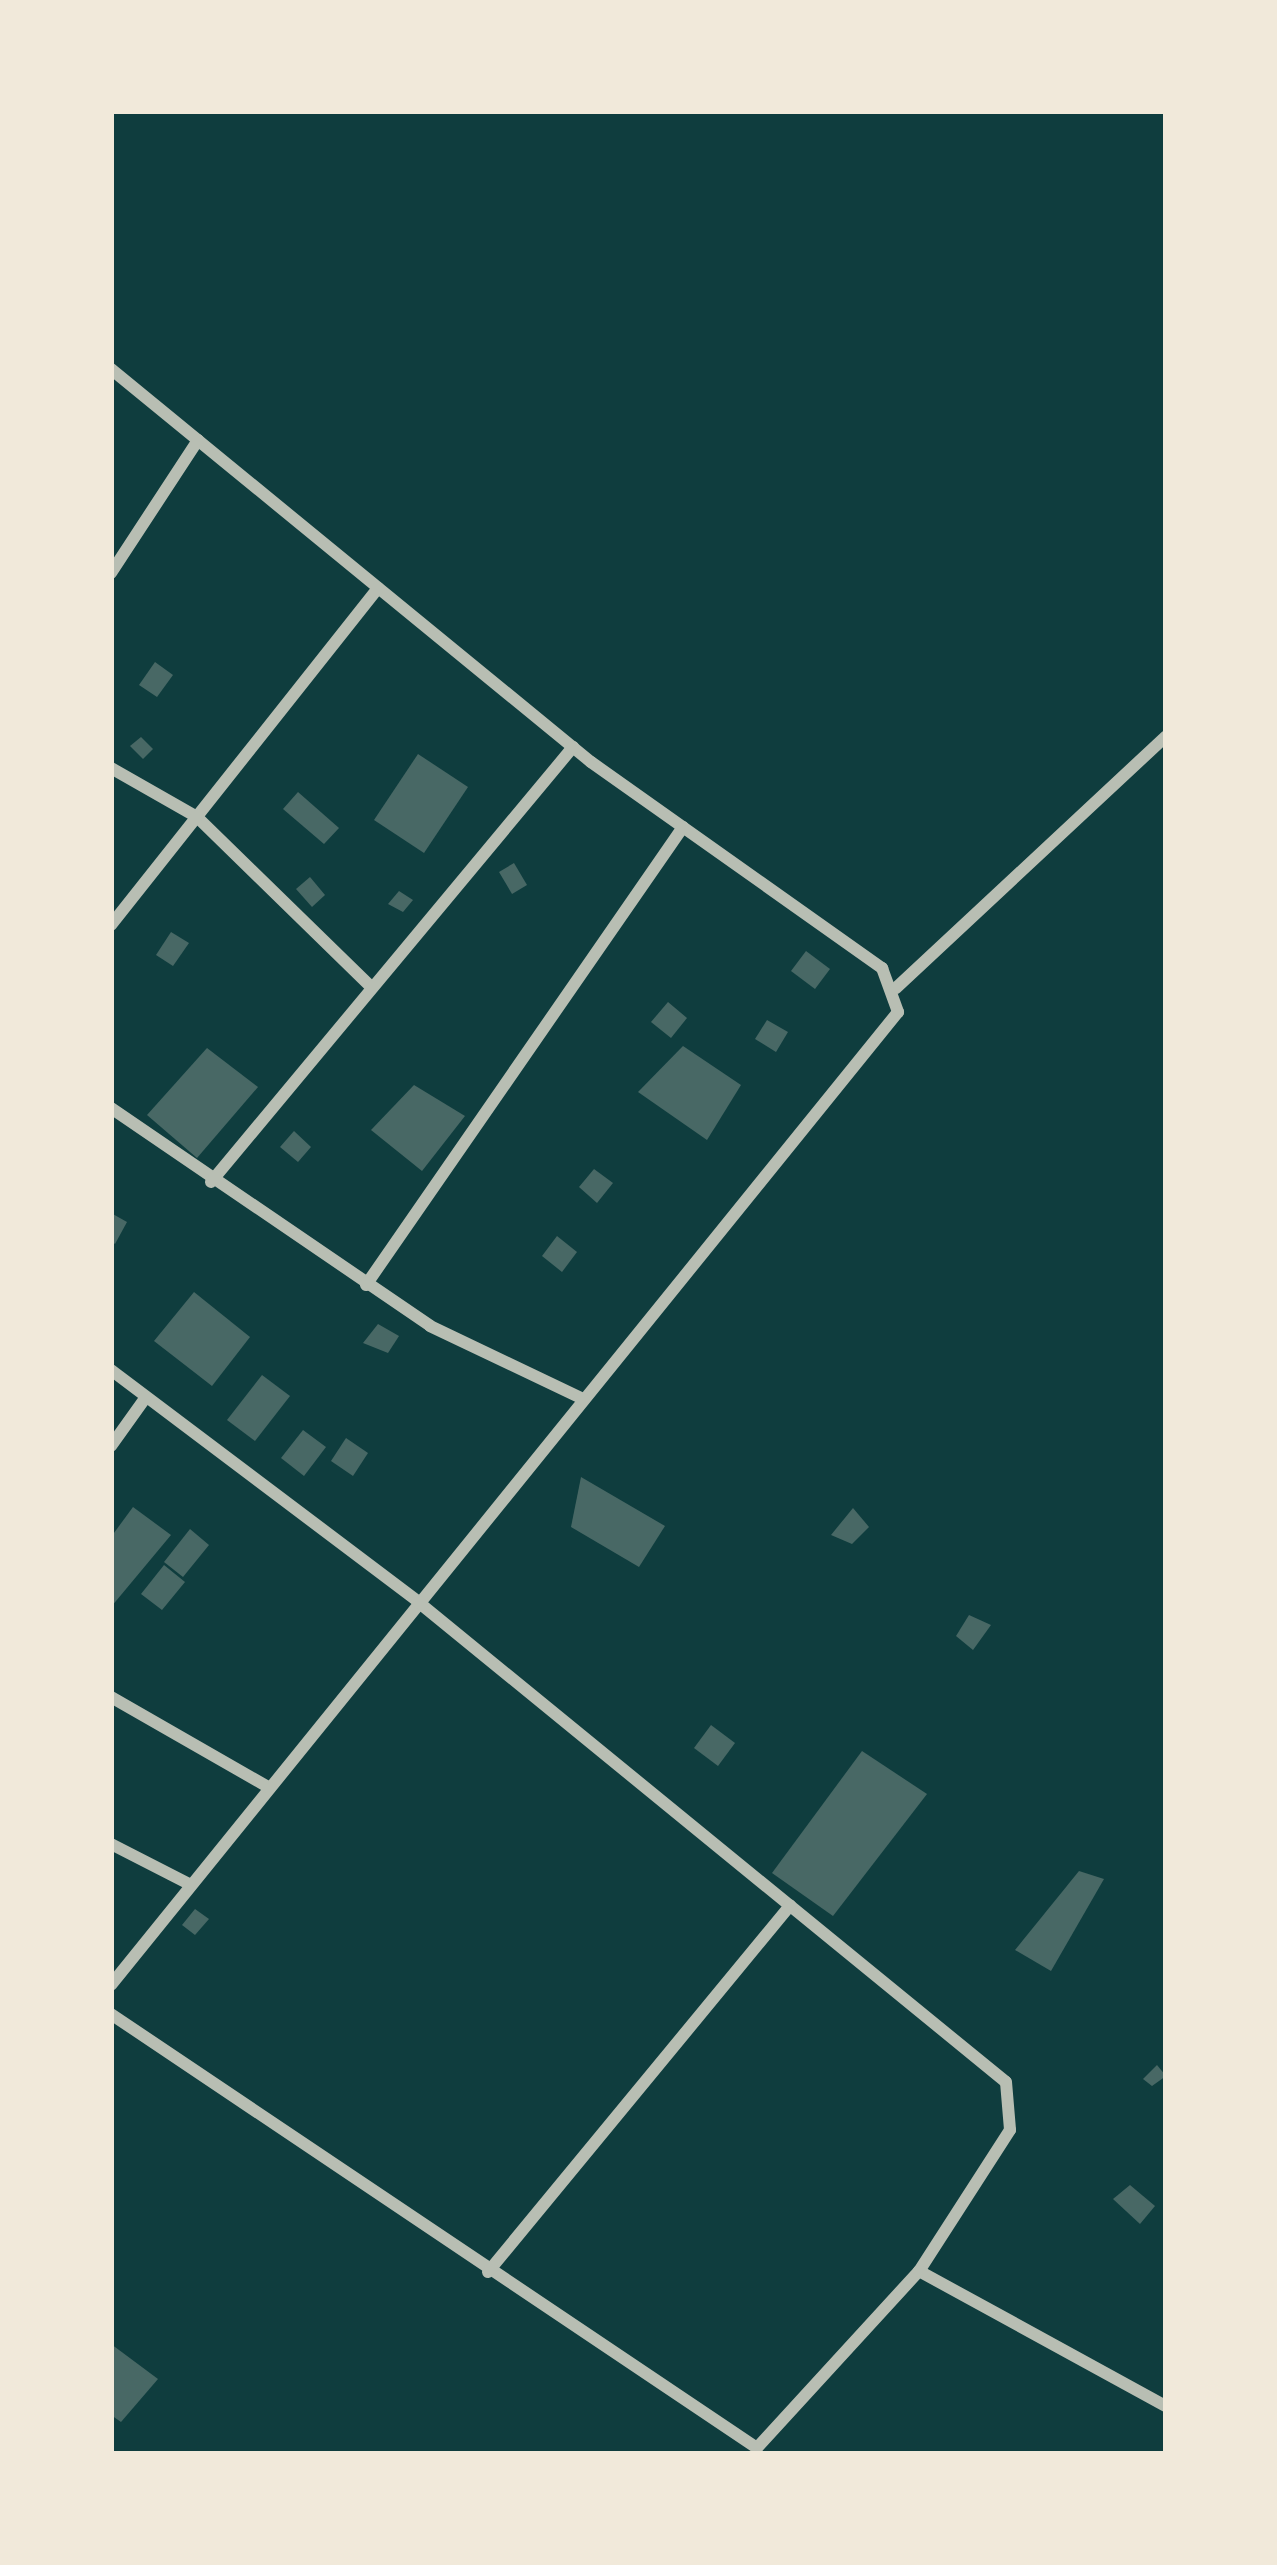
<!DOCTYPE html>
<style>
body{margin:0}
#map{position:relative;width:1277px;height:2565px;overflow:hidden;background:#0f3d3e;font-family:Overpass,sans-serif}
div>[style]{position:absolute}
.building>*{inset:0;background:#486865}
.minor>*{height:12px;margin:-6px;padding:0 6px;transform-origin:6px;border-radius:6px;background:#b8beb3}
span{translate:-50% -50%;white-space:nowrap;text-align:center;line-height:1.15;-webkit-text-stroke:12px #f1e9da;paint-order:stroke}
.frame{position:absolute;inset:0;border:114px solid #f1e9da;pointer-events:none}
</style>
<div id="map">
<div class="building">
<div style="clip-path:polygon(155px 662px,173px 675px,157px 697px,139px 685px)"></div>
<div style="clip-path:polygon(141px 737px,153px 749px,143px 759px,130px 746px)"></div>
<div style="clip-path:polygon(418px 754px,468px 787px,424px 853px,374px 820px)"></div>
<div style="clip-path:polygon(298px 792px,339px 828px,324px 844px,283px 809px)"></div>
<div style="clip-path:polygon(514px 863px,527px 885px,512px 894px,499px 872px)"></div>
<div style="clip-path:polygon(310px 877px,325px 895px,312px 907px,296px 889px)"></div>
<div style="clip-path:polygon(399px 891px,413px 900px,403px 912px,388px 904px)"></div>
<div style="clip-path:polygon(171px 932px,189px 943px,173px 966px,156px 955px)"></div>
<div style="clip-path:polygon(806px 951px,830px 969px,815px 989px,791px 971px)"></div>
<div style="clip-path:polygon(668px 1002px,687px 1018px,671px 1038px,651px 1022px)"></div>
<div style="clip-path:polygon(767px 1020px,788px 1032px,776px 1052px,755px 1039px)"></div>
<div style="clip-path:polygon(683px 1046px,741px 1085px,707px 1140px,638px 1092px)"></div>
<div style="clip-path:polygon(207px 1048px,258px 1087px,197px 1158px,147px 1115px)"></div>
<div style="clip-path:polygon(414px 1085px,465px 1116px,422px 1171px,371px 1130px)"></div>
<div style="clip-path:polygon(294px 1131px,311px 1147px,298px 1162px,280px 1147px)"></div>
<div style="clip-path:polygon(594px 1169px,613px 1183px,597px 1203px,579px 1187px)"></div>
<div style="clip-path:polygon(111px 1213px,127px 1222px,115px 1244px,111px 1241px)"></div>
<div style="clip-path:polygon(557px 1236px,577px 1252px,562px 1272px,542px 1256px)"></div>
<div style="clip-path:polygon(194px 1292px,250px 1337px,212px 1386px,154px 1341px)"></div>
<div style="clip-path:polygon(378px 1324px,399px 1336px,388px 1353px,363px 1343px)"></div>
<div style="clip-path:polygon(262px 1375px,290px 1396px,255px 1441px,227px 1420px)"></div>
<div style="clip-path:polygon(303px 1430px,326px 1447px,304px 1476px,281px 1458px)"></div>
<div style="clip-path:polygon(346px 1438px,368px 1453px,353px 1476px,331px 1461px)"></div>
<div style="clip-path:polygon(581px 1477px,665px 1526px,639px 1567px,571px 1527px)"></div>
<div style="clip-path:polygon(133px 1507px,171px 1535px,111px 1607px,111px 1537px)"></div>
<div style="clip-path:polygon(853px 1508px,869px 1527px,852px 1544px,831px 1535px)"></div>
<div style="clip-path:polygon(190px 1529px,209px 1545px,183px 1577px,164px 1562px)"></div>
<div style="clip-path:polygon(164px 1565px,185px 1582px,162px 1610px,141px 1594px)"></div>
<div style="clip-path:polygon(969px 1615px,991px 1625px,973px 1650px,956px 1636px)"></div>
<div style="clip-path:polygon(711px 1725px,735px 1743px,718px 1766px,694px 1748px)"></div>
<div style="clip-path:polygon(862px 1751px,927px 1794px,833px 1916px,772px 1873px)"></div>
<div style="clip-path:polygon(1079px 1871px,1104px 1879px,1051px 1971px,1015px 1950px)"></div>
<div style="clip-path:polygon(195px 1909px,209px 1919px,195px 1935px,182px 1925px)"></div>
<div style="clip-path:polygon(1157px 2065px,1166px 2076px,1152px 2086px,1143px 2079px)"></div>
<div style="clip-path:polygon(1130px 2185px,1155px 2206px,1140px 2224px,1113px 2199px)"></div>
<div style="clip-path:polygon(111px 2344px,158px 2379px,121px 2422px,111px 2415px)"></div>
</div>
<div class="minor">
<div style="left:111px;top:369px;width:620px;rotate:39.31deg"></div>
<div style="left:591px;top:762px;width:357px;rotate:35.3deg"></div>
<div style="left:882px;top:968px;width:47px;rotate:70deg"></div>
<div style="left:898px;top:1012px;width:1251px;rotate:128.97deg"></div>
<div style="left:111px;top:573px;width:159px;rotate:-56.8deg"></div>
<div style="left:111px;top:768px;width:99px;rotate:29.7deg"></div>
<div style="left:197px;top:817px;width:240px;rotate:44.3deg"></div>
<div style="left:111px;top:925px;width:430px;rotate:-51.6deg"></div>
<div style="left:896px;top:988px;width:369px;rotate:-43deg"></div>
<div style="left:111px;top:1108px;width:386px;rotate:34.3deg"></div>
<div style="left:430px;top:1326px;width:170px;rotate:25.5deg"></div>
<div style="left:211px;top:1182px;width:566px;rotate:-50.23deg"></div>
<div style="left:366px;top:1285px;width:557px;rotate:-55.31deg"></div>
<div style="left:111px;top:1370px;width:383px;rotate:37deg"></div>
<div style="left:417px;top:1601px;width:760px;rotate:39.24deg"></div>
<div style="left:1006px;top:2082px;width:48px;rotate:85.2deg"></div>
<div style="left:1010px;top:2130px;width:168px;rotate:122.8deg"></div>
<div style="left:919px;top:2271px;width:240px;rotate:132.5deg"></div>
<div style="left:757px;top:2448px;width:778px;rotate:-146.11deg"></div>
<div style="left:111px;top:1446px;width:60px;rotate:-54.5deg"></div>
<div style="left:111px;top:1697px;width:183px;rotate:29.8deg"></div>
<div style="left:111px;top:1844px;width:90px;rotate:27.1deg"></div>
<div style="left:919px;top:2271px;width:281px;rotate:28.7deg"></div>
<div style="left:488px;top:2272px;width:475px;rotate:-50.5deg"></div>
</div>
<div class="frame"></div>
</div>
